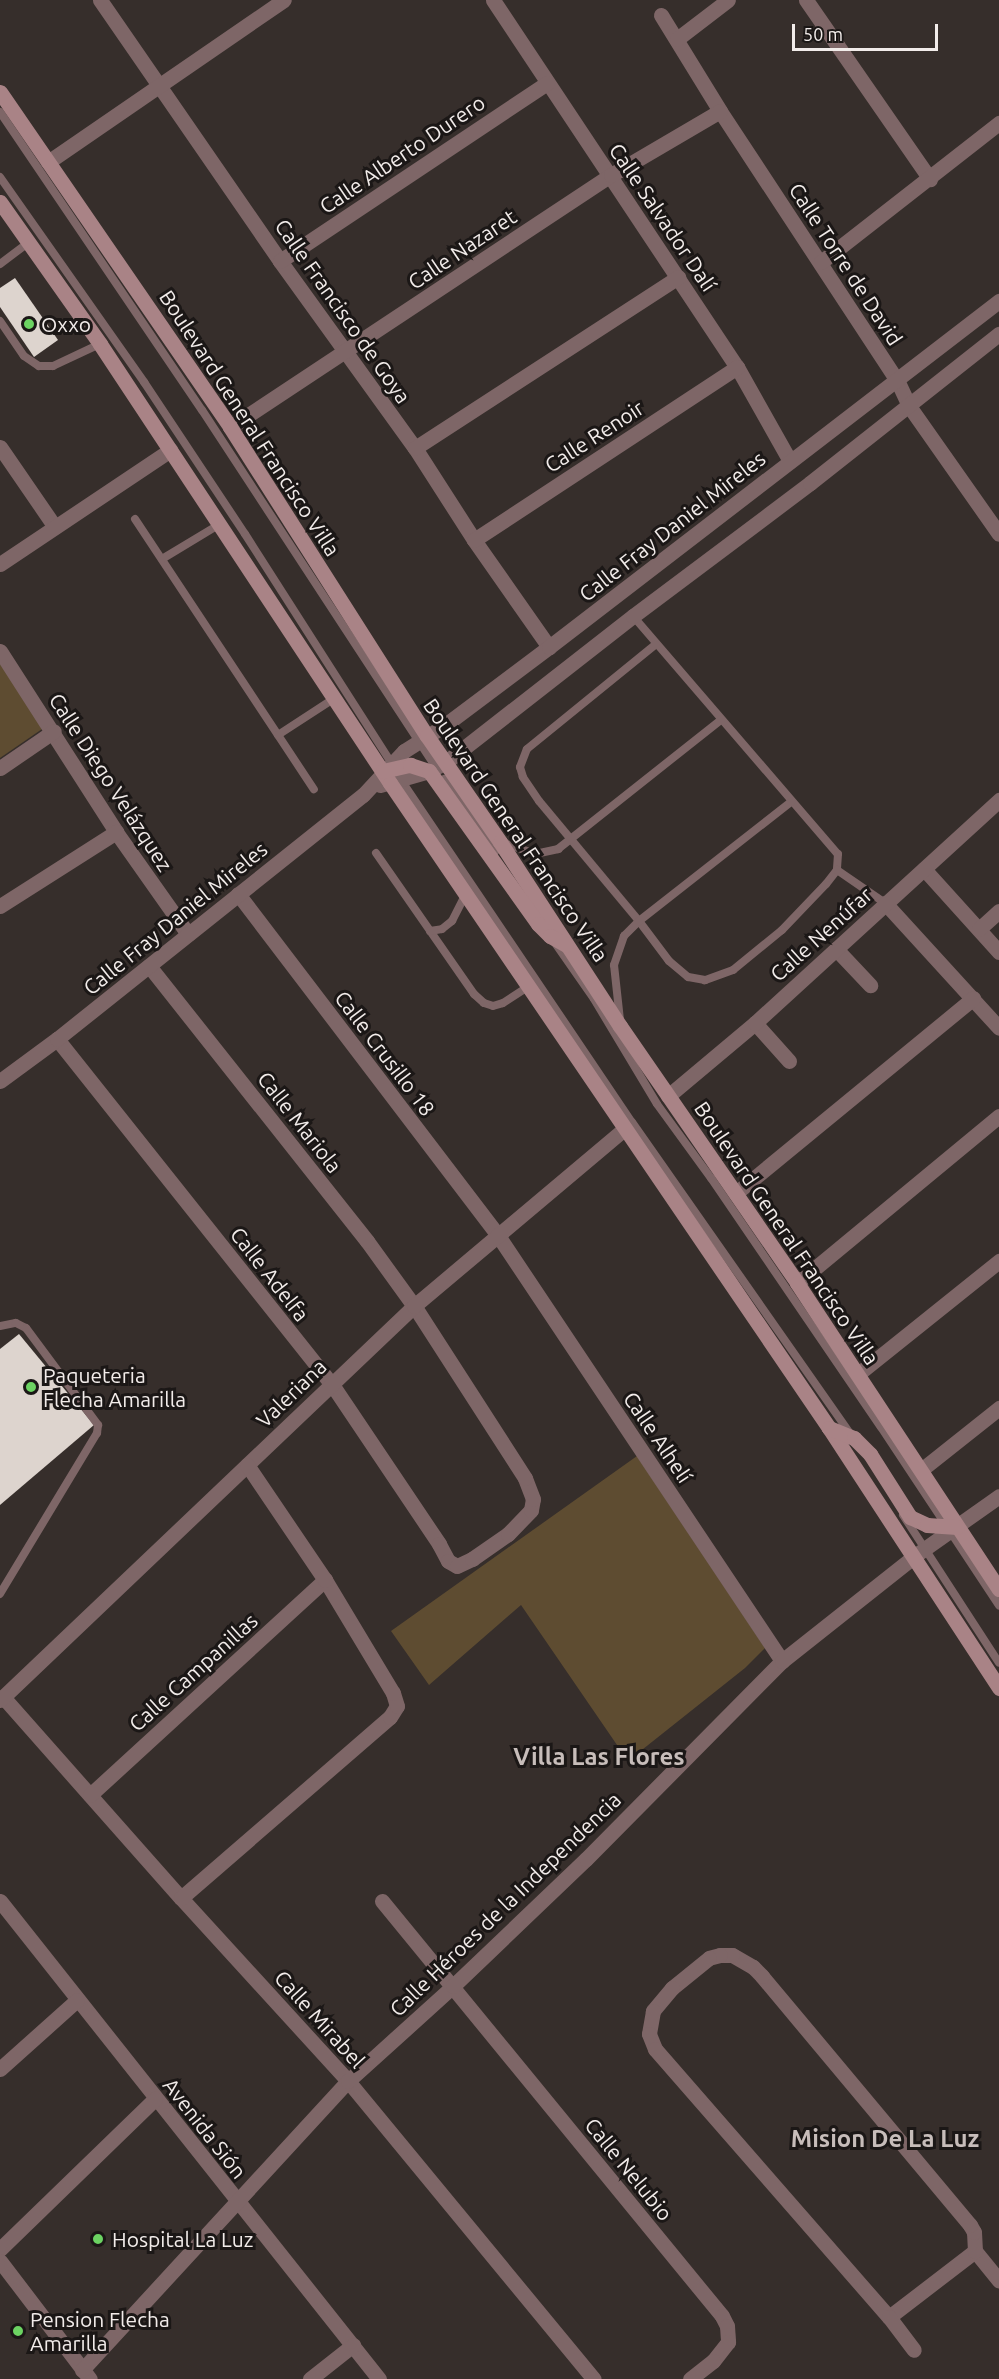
<!DOCTYPE html>
<meta charset="utf-8">
<style>
body{margin:0}
#map{position:relative;width:999px;height:2379px;overflow:hidden;background:#362e2b;font-family:Ubuntu,sans-serif}
div>[style]{position:absolute}
.green>*{inset:0;background:#5e4c31}
.building>*{inset:0;background:#ddd4ce}
.service>*{height:8px;margin:-4px;padding:0 4px;transform-origin:4px;border-radius:4px;background:#7e6667}
.minor>*{height:15px;margin:-7.5px;padding:0 7.5px;transform-origin:7.5px;border-radius:7.5px;background:#7e6667}
.secondary>*{height:15px;margin:-7.5px;padding:0 7.5px;transform-origin:7.5px;border-radius:7.5px;background:#a98386}
.dots>*{width:16px;height:16px;translate:-50% -50%;box-sizing:border-box;border:3px solid #1b1716;border-radius:50%}
span{translate:-50% -50%;white-space:nowrap;text-align:center;line-height:1.15;-webkit-text-stroke:6px #1b1716;paint-order:stroke}
.street-label{font-size:21px;color:#f2ecea}
.poi-label{font-size:21px;color:#f2ecea}
.left{translate:0 -50%;text-align:left}
.quarter-label{font-size:24px;color:#c7bdba;font-weight:700}
.scale{position:absolute;left:792px;top:24px;width:146px;height:27px;box-sizing:border-box;border:3px solid #f2ecea;border-top:0;padding-left:8px;font-size:18px;line-height:21px;white-space:nowrap;color:#f2ecea;-webkit-text-stroke:4px #1b1716;paint-order:stroke}
</style>
<div id="map">
<div class="green">
<div style="clip-path:polygon(0 664px,45px 727px,0 758px)"></div>
<div style="clip-path:polygon(637px 1456px,765px 1648px,745px 1668px,628px 1761px,521px 1605px,429px 1685px,391px 1631px)"></div>
</div>
<div class="building">
<div style="clip-path:polygon(15px 278px,58px 340px,34px 357px,0 307px,0 288px)"></div>
<div style="clip-path:polygon(19px 1334px,94px 1425px,0 1505px,0 1349px)"></div>
</div>
<div class="service">
<div style="left:0;top:112px;width:360px;rotate:55.9deg"></div>
<div style="left:202px;top:410px;width:428px;rotate:56.8deg"></div>
<div style="left:0;top:177px;width:251px;rotate:54.9deg"></div>
<div style="left:144px;top:382px;width:182px;rotate:56.4deg"></div>
<div style="left:245px;top:534px;width:274px;rotate:57.4deg"></div>
<div style="left:0;top:264px;width:35px;rotate:-37deg"></div>
<div style="left:0;top:321px;width:42px;rotate:55.6deg"></div>
<div style="left:24px;top:356px;width:18px;rotate:34deg"></div>
<div style="left:39px;top:366px;width:14px"></div>
<div style="left:53px;top:366px;width:52px;rotate:-25.1deg"></div>
<div style="left:135px;top:519px;width:324px;rotate:56.5deg"></div>
<div style="left:162px;top:559px;width:68px;rotate:-31.1deg"></div>
<div style="left:633px;top:616px;width:314px;rotate:49.3deg"></div>
<div style="left:838px;top:854px;width:16px;rotate:94deg"></div>
<div style="left:837px;top:870px;width:18px;rotate:128deg"></div>
<div style="left:826px;top:884px;width:64px;rotate:133.7deg"></div>
<div style="left:782px;top:930px;width:63px;rotate:140.8deg"></div>
<div style="left:733px;top:970px;width:30px;rotate:160deg"></div>
<div style="left:705px;top:980px;width:17px;rotate:-170deg"></div>
<div style="left:688px;top:977px;width:25px;rotate:-140deg"></div>
<div style="left:669px;top:961px;width:50px;rotate:-126.9deg"></div>
<div style="left:639px;top:921px;width:156px;rotate:-129.8deg"></div>
<div style="left:539px;top:801px;width:29px;rotate:-124deg"></div>
<div style="left:523px;top:777px;width:10px;rotate:-107deg"></div>
<div style="left:520px;top:767px;width:19px;rotate:-69deg"></div>
<div style="left:527px;top:749px;width:165px;rotate:-39.1deg"></div>
<div style="left:278px;top:735px;width:68px;rotate:-33deg"></div>
<div style="left:399px;top:777px;width:416px;rotate:56deg"></div>
<div style="left:632px;top:1122px;width:383px;rotate:55deg"></div>
<div style="left:444px;top:779px;width:89px;rotate:55.1deg"></div>
<div style="left:501px;top:842px;width:36px;rotate:19deg"></div>
<div style="left:535px;top:854px;width:24px;rotate:-12deg"></div>
<div style="left:558px;top:849px;width:208px;rotate:-38.4deg"></div>
<div style="left:376px;top:853px;width:172px;rotate:55.2deg"></div>
<div style="left:474px;top:994px;width:13px;rotate:42deg"></div>
<div style="left:484px;top:1003px;width:9px;rotate:18deg"></div>
<div style="left:493px;top:1006px;width:10px;rotate:-17deg"></div>
<div style="left:503px;top:1003px;width:30px;rotate:-33deg"></div>
<div style="left:837px;top:870px;width:58px;rotate:34.5deg"></div>
<div style="left:430px;top:931px;width:12px;rotate:-9deg"></div>
<div style="left:442px;top:929px;width:13px;rotate:-39deg"></div>
<div style="left:452px;top:921px;width:29px;rotate:-63deg"></div>
<div style="left:555px;top:943px;width:68px;rotate:55.1deg"></div>
<div style="left:594px;top:999px;width:122px;rotate:59deg"></div>
<div style="left:657px;top:1104px;width:92px;rotate:53.9deg"></div>
<div style="left:711px;top:1178px;width:301px;rotate:55.7deg"></div>
<div style="left:881px;top:1427px;width:214px;rotate:56.5deg"></div>
<div style="left:620px;top:1020px;width:55px;rotate:-96.2deg"></div>
<div style="left:614px;top:965px;width:31px;rotate:-71deg"></div>
<div style="left:624px;top:936px;width:21px;rotate:-45deg"></div>
<div style="left:639px;top:921px;width:194px;rotate:-38.1deg"></div>
<div style="left:0;top:1326px;width:16px;rotate:-11deg"></div>
<div style="left:16px;top:1323px;width:11px;rotate:27deg"></div>
<div style="left:26px;top:1328px;width:121px;rotate:53.4deg"></div>
<div style="left:98px;top:1425px;width:8px;rotate:97deg"></div>
<div style="left:97px;top:1433px;width:188px;rotate:121.1deg"></div>
<div style="left:903px;top:1515px;width:176px;rotate:57deg"></div>
</div>
<div class="minor">
<div style="left:100px;top:0;width:317px;rotate:55.4deg"></div>
<div style="left:280px;top:261px;width:231px;rotate:54.2deg"></div>
<div style="left:415px;top:448px;width:109px;rotate:57.3deg"></div>
<div style="left:474px;top:540px;width:131px;rotate:55deg"></div>
<div style="left:493px;top:0;width:441px;rotate:56.4deg"></div>
<div style="left:737px;top:367px;width:108px;rotate:60.6deg"></div>
<div style="left:806px;top:0;width:218px;rotate:55.3deg"></div>
<div style="left:661px;top:15px;width:113px;rotate:58.4deg"></div>
<div style="left:720px;top:111px;width:322px;rotate:56.7deg"></div>
<div style="left:897px;top:380px;width:29px;rotate:65deg"></div>
<div style="left:909px;top:406px;width:156px;rotate:54.9deg"></div>
<div style="left:677px;top:39px;width:64px;rotate:-37.4deg"></div>
<div style="left:48px;top:162px;width:286px;rotate:-34.5deg"></div>
<div style="left:280px;top:261px;width:321px;rotate:-33.7deg"></div>
<div style="left:821px;top:262px;width:226px;rotate:-38deg"></div>
<div style="left:230px;top:427px;width:457px;rotate:-33.5deg"></div>
<div style="left:611px;top:175px;width:126px;rotate:-30.4deg"></div>
<div style="left:0;top:447px;width:97px;rotate:55.5deg"></div>
<div style="left:415px;top:448px;width:314px;rotate:-33deg"></div>
<div style="left:474px;top:540px;width:315px;rotate:-33.3deg"></div>
<div style="left:0;top:564px;width:205px;rotate:-33.8deg"></div>
<div style="left:0;top:651px;width:215px;rotate:57.3deg"></div>
<div style="left:116px;top:832px;width:125px;rotate:54.8deg"></div>
<div style="left:0;top:768px;width:65px;rotate:-34.4deg"></div>
<div style="left:380px;top:785px;width:51px;rotate:-15.9deg"></div>
<div style="left:429px;top:771px;width:19px;rotate:-28deg"></div>
<div style="left:446px;top:762px;width:237px;rotate:-38deg"></div>
<div style="left:633px;top:616px;width:221px;rotate:-36.9deg"></div>
<div style="left:810px;top:483px;width:241px;rotate:-38.3deg"></div>
<div style="left:924px;top:869px;width:112px;rotate:47.9deg"></div>
<div style="left:238px;top:894px;width:431px;rotate:52.7deg"></div>
<div style="left:499px;top:1237px;width:510px;rotate:56.28deg"></div>
<div style="left:885px;top:903px;width:169px;rotate:47.6deg"></div>
<div style="left:0;top:906px;width:138px;rotate:-32.5deg"></div>
<div style="left:979px;top:929px;width:27px;rotate:-42deg"></div>
<div style="left:836px;top:949px;width:50px;rotate:46.6deg"></div>
<div style="left:755px;top:1023px;width:51px;rotate:48.2deg"></div>
<div style="left:57px;top:1039px;width:440px;rotate:51.5deg"></div>
<div style="left:331px;top:1383px;width:194px;rotate:56.1deg"></div>
<div style="left:439px;top:1544px;width:19px;rotate:62deg"></div>
<div style="left:448px;top:1561px;width:10px;rotate:29deg"></div>
<div style="left:457px;top:1566px;width:17px;rotate:-25deg"></div>
<div style="left:472px;top:1559px;width:44px;rotate:-34.8deg"></div>
<div style="left:508px;top:1534px;width:33px;rotate:-46deg"></div>
<div style="left:531px;top:1510px;width:11px;rotate:-80deg"></div>
<div style="left:533px;top:1499px;width:22px;rotate:-111deg"></div>
<div style="left:525px;top:1478px;width:205px;rotate:-122.8deg"></div>
<div style="left:414px;top:1306px;width:80px;rotate:-125.9deg"></div>
<div style="left:367px;top:1241px;width:351px;rotate:-128.4deg"></div>
<div style="left:0;top:1081px;width:71px;rotate:-36.4deg"></div>
<div style="left:57px;top:1039px;width:391px;rotate:-38.6deg"></div>
<div style="left:363px;top:795px;width:60px;rotate:-47deg"></div>
<div style="left:404px;top:751px;width:49px;rotate:-32.4deg"></div>
<div style="left:445px;top:725px;width:130px;rotate:-36.9deg"></div>
<div style="left:549px;top:647px;width:568px;rotate:-37.56deg"></div>
<div style="left:668px;top:1096px;width:114px;rotate:-40deg"></div>
<div style="left:755px;top:1023px;width:331px;rotate:-42.4deg"></div>
<div style="left:736px;top:1193px;width:307px;rotate:-39.4deg"></div>
<div style="left:797px;top:1283px;width:262px;rotate:-39.6deg"></div>
<div style="left:858px;top:1374px;width:181px;rotate:-38.7deg"></div>
<div style="left:921px;top:1470px;width:100px;rotate:-38.5deg"></div>
<div style="left:3px;top:1697px;width:268px;rotate:48.5deg"></div>
<div style="left:181px;top:1898px;width:248px;rotate:47.6deg"></div>
<div style="left:348px;top:2081px;width:386px;rotate:50.5deg"></div>
<div style="left:0;top:1700px;width:572px;rotate:-43.58deg"></div>
<div style="left:414px;top:1306px;width:275px;rotate:-40.1deg"></div>
<div style="left:90px;top:1795px;width:319px;rotate:-42.5deg"></div>
<div style="left:181px;top:1898px;width:276px;rotate:-40.9deg"></div>
<div style="left:390px;top:1717px;width:13px;rotate:-58deg"></div>
<div style="left:397px;top:1706px;width:14px;rotate:-107deg"></div>
<div style="left:393px;top:1693px;width:132px;rotate:-121deg"></div>
<div style="left:325px;top:1580px;width:139px;rotate:-124.1deg"></div>
<div style="left:0;top:1901px;width:610px;rotate:51.59deg"></div>
<div style="left:382px;top:1901px;width:536px;rotate:50.67deg"></div>
<div style="left:722px;top:2316px;width:11px;rotate:63deg"></div>
<div style="left:727px;top:2326px;width:16px;rotate:86deg"></div>
<div style="left:728px;top:2342px;width:24px;rotate:128deg"></div>
<div style="left:713px;top:2361px;width:29px;rotate:142deg"></div>
<div style="left:0;top:2069px;width:103px;rotate:-41.9deg"></div>
<div style="left:0;top:2249px;width:216px;rotate:-44.1deg"></div>
<div style="left:975px;top:2251px;width:38px;rotate:51deg"></div>
<div style="left:0;top:2261px;width:148px;rotate:52.7deg"></div>
<div style="left:889px;top:2317px;width:108px;rotate:-37.5deg"></div>
<div style="left:975px;top:2251px;width:19px;rotate:-93deg"></div>
<div style="left:974px;top:2232px;width:8px;rotate:-120deg"></div>
<div style="left:970px;top:2225px;width:324px;rotate:-129.9deg"></div>
<div style="left:762px;top:1976px;width:13px;rotate:-135deg"></div>
<div style="left:753px;top:1967px;width:24px;rotate:-150deg"></div>
<div style="left:732px;top:1955px;width:12px;rotate:180deg"></div>
<div style="left:720px;top:1955px;width:11px;rotate:165deg"></div>
<div style="left:709px;top:1958px;width:48px;rotate:141deg"></div>
<div style="left:672px;top:1988px;width:30px;rotate:130deg"></div>
<div style="left:653px;top:2011px;width:23px;rotate:100deg"></div>
<div style="left:649px;top:2034px;width:16px;rotate:68deg"></div>
<div style="left:655px;top:2049px;width:356px;rotate:48.9deg"></div>
<div style="left:889px;top:2317px;width:41px;rotate:52.9deg"></div>
<div style="left:82px;top:2370px;width:393px;rotate:-47.4deg"></div>
<div style="left:348px;top:2081px;width:142px;rotate:-42.1deg"></div>
<div style="left:453px;top:1986px;width:184px;rotate:-43.7deg"></div>
<div style="left:586px;top:1859px;width:279px;rotate:-45.3deg"></div>
<div style="left:782px;top:1661px;width:167px;rotate:-38.4deg"></div>
<div style="left:913px;top:1557px;width:105px;rotate:-35.3deg"></div>
<div style="left:310px;top:2379px;width:55px;rotate:-38.3deg"></div>
</div>
<div class="secondary">
<div style="left:0;top:92px;width:406px;rotate:55.5deg"></div>
<div style="left:230px;top:427px;width:366px;rotate:57.5deg"></div>
<div style="left:427px;top:736px;width:129px;rotate:55.4deg"></div>
<div style="left:500px;top:842px;width:220px;rotate:56.9deg"></div>
<div style="left:620px;top:1026px;width:312px;rotate:55.4deg"></div>
<div style="left:797px;top:1283px;width:367px;rotate:56.6deg"></div>
<div style="left:0;top:202px;width:174px;rotate:54.8deg"></div>
<div style="left:100px;top:344px;width:526px;rotate:56.55deg"></div>
<div style="left:390px;top:783px;width:780px;rotate:55.76deg"></div>
<div style="left:829px;top:1428px;width:311px;rotate:56.8deg"></div>
<div style="left:383px;top:771px;width:28px;rotate:-13deg"></div>
<div style="left:410px;top:765px;width:20px;rotate:18deg"></div>
<div style="left:429px;top:771px;width:188px;rotate:54.5deg"></div>
<div style="left:538px;top:924px;width:17px;rotate:45deg"></div>
<div style="left:550px;top:936px;width:18px;rotate:29deg"></div>
<div style="left:829px;top:1428px;width:27px;rotate:22deg"></div>
<div style="left:854px;top:1438px;width:23px;rotate:45deg"></div>
<div style="left:870px;top:1454px;width:75px;rotate:57.6deg"></div>
<div style="left:910px;top:1517px;width:19px;rotate:25deg"></div>
<div style="left:927px;top:1525px;width:30px;rotate:4deg"></div>
</div>
<div class="dots">
<div style="left:29px;top:324px;background:#6cd362"></div>
<div style="left:31px;top:1387px;background:#6cd362"></div>
<div style="left:98px;top:2239px;background:#6cd362"></div>
<div style="left:18px;top:2331px;background:#6cd362"></div>
</div>
<div class="street-label">
<span style="left:402px;top:154px;rotate:-34deg">Calle Alberto Durero</span>
<span style="left:663px;top:217px;rotate:56deg">Calle Salvador Dalí</span>
<span style="left:462px;top:249px;rotate:-34deg">Calle Nazaret</span>
<span style="left:846px;top:264px;rotate:57deg">Calle Torre de David</span>
<span style="left:343px;top:311px;rotate:55deg">Calle Francisco de Goya</span>
<span style="left:250px;top:423px;rotate:57deg">Boulevard General Francisco Villa</span>
<span style="left:594px;top:436px;rotate:-33deg">Calle Renoir</span>
<span style="left:672px;top:526px;rotate:-38deg">Calle Fray Daniel Mireles</span>
<span style="left:111px;top:782px;rotate:57deg">Calle Diego Velázquez</span>
<span style="left:516px;top:830px;rotate:56deg">Boulevard General Francisco Villa</span>
<span style="left:175px;top:918px;rotate:-39deg">Calle Fray Daniel Mireles</span>
<span style="left:821px;top:934px;rotate:-42deg">Calle Nenúfar</span>
<span style="left:385px;top:1053px;rotate:53deg">Calle Crusillo 18</span>
<span style="left:300px;top:1122px;rotate:52deg">Calle Mariola</span>
<span style="left:787px;top:1233px;rotate:56deg">Boulevard General Francisco Villa</span>
<span style="left:270px;top:1274px;rotate:52deg">Calle Adelfa</span>
<span style="left:291px;top:1393px;rotate:-44deg">Valeriana</span>
<span style="left:658px;top:1437px;rotate:56deg">Calle Alhelí</span>
<span style="left:193px;top:1672px;rotate:-42deg">Calle Campanillas</span>
<span style="left:505px;top:1904px;rotate:-44deg">Calle Héroes de la Independencia</span>
<span style="left:320px;top:2019px;rotate:48deg">Calle Mirabel</span>
<span style="left:205px;top:2128px;rotate:52deg">Avenida Sión</span>
<span style="left:629px;top:2169px;rotate:51deg">Calle Nelubio</span>
</div>
<div class="poi-label">
<span class="left" style="left:41px;top:324px">Oxxo</span>
<span class="left" style="left:43px;top:1387px">Paqueteria<br>Flecha Amarilla</span>
<span class="left" style="left:112px;top:2239px">Hospital La Luz</span>
<span class="left" style="left:30px;top:2331px">Pension Flecha<br>Amarilla</span>
</div>
<div class="quarter-label">
<span style="left:599px;top:1757px">Villa Las Flores</span>
<span style="left:885px;top:2139px">Mision De La Luz</span>
</div>
<div class="scale">50 m</div>
</div>
